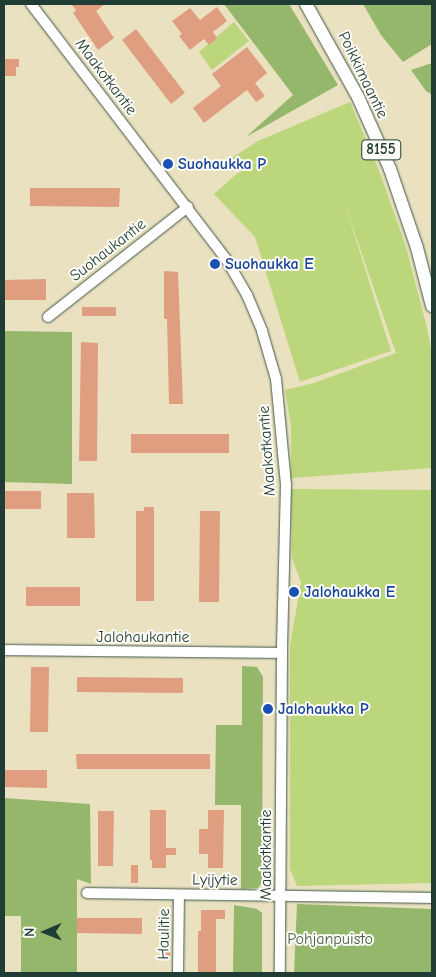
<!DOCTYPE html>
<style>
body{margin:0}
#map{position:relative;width:436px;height:977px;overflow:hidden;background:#e9e1bf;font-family:"Comic Neue",sans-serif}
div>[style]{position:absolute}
.green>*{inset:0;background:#bcd67b}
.forest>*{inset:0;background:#95b76b}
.building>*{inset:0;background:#e09e80}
.roads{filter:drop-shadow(0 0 1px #3d5649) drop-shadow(0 0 1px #3d5649)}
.minor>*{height:10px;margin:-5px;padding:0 5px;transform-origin:5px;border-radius:5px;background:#fff}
.major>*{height:12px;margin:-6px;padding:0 6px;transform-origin:6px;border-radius:6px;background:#fff}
.dots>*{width:14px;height:14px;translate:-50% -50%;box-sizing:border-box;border:2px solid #fdfcf7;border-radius:50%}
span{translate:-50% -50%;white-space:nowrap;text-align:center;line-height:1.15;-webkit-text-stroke:4px #fdfcf7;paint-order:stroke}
.shield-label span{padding:1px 4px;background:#fdfcf7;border:1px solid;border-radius:4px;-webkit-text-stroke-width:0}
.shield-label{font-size:15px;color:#1f3d34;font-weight:700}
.street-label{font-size:16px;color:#1f3d34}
.transit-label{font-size:16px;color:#164399;font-weight:700}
.left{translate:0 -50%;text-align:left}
.park-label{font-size:16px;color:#466346}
.frame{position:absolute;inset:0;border:5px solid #1f3d34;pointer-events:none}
.north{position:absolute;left:20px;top:907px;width:50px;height:50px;-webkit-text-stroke:4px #fdfcf7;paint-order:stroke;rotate:269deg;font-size:14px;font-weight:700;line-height:20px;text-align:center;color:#1f3d34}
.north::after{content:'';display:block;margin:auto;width:18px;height:22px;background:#1f3d34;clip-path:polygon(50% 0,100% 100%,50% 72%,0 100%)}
</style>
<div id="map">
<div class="green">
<div style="clip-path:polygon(234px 22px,249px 41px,212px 70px,199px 52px)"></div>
<div style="clip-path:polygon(350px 102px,380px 173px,406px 247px,427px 328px,432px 354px,432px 468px,291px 478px,291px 426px,285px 390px,314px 383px,396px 353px,345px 205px,391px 351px,300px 382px,255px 237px,214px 194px,234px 176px,262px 158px,240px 170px,230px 159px,258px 141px)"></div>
<div style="clip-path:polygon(291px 489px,432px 490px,432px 883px,297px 886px,290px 869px,290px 645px,301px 582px,292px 558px)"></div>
</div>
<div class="forest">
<div style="clip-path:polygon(224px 4px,289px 4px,338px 85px,246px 137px,293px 95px)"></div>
<div style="clip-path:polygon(363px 4px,432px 4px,432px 44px,403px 62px,381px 35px)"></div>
<div style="clip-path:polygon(432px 63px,432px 99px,431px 94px,426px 91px,411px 70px)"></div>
<div style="clip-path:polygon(4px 331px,72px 332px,72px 484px,4px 482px)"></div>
<div style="clip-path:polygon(242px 666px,257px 667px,263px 677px,262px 882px,258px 888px,241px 889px,241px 805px,215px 805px,216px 725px,242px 725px)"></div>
<div style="clip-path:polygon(4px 798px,90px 804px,91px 884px,77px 879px,77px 973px,21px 973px,21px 916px,4px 916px)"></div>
<div style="clip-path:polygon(297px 904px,432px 909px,432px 973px,294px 973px)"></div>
<div style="clip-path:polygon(234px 905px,257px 909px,262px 913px,262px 973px,233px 973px)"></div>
</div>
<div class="building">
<div style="clip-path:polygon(71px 4px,105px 4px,96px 11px,114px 38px,98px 50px,73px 13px,76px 10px)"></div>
<div style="clip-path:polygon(217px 7px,227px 21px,213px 32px,217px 38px,209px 45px,204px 39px,190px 50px,179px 36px,182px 34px,172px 21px,190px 8px,200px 20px)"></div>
<div style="clip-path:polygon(136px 29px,185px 93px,171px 104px,122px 40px)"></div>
<div style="clip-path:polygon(247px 47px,267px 73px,255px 83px,265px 96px,256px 102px,247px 90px,204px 123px,193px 108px,221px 86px,212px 74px)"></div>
<div style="clip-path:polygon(4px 59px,19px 59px,19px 67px,16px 67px,16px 76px,4px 76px)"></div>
<div style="clip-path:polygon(30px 188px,120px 188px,119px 207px,30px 206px)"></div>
<div style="clip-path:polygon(164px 271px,178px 272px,183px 404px,169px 404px,167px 319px,164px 319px)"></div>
<div style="clip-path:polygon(46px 279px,46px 300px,4px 300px,4px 280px)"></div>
<div style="clip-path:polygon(82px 307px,116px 307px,116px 316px,82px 316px)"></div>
<div style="clip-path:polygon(81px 342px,98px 343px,97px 461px,79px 461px)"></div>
<div style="clip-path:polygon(131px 434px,229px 434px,229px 453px,131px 453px)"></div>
<div style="clip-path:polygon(4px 491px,41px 491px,41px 509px,4px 509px)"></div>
<div style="clip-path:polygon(67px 493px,94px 493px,95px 538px,67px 538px)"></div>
<div style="clip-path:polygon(144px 507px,154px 507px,154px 601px,136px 601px,136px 511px,144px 511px)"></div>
<div style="clip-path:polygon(200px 511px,220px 511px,219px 602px,199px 602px)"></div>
<div style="clip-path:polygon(26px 587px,80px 587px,80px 606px,26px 606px)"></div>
<div style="clip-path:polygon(31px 667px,49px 667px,48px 732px,30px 732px)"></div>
<div style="clip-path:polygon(77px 677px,183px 678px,183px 693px,77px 692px)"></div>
<div style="clip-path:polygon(76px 754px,210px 754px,210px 769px,77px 769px)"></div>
<div style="clip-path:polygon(4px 770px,47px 770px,47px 788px,4px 787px)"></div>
<div style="clip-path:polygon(150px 810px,166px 810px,166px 848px,176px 848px,176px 855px,166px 855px,166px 868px,152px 868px,152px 860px,150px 860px)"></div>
<div style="clip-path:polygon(208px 810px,224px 810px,223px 868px,208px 868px,208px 854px,199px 854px,199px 829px,208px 829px)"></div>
<div style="clip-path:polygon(98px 811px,114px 811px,113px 866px,98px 866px)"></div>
<div style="clip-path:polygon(131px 865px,138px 865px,138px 883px,131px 883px)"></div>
<div style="clip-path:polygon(201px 910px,225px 910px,225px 919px,216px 919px,216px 973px,198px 972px,198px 931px,201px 931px)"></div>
<div style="clip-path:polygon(77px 918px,142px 918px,142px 934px,77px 933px)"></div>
<div style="clip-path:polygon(162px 919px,170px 919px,170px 957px,162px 957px)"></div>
</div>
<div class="roads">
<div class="minor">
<div style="left:31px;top:4px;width:321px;rotate:52.6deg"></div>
<div style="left:226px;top:259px;width:42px;rotate:59.7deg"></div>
<div style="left:247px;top:295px;width:39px;rotate:67deg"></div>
<div style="left:262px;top:331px;width:50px;rotate:73.7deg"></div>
<div style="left:276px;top:379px;width:105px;rotate:84.6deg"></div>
<div style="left:286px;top:484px;width:169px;rotate:91.4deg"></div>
<div style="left:282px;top:653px;width:320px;rotate:90.4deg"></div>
<div style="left:48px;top:317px;width:178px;rotate:-38.2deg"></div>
<div style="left:4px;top:650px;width:278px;rotate:0.6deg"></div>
<div style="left:87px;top:893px;width:345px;rotate:0.8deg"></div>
<div style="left:178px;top:973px;width:78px;rotate:-89.3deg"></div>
</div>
<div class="major">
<div style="left:306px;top:4px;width:107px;rotate:60.8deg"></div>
<div style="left:358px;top:97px;width:79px;rotate:66deg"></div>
<div style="left:390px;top:169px;width:83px;rotate:71.1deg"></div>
<div style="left:417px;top:248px;width:60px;rotate:75.5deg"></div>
</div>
</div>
<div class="dots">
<div style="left:168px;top:164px;background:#1a4fb4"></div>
<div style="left:215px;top:264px;background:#1a4fb4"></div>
<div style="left:294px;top:592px;background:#1a4fb4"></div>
<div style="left:268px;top:709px;background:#1a4fb4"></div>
</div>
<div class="shield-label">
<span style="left:381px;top:150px">8155</span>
</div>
<div class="street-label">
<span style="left:363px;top:75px;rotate:64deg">Poikkimaantie</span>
<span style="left:106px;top:77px;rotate:53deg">Maakotkantie</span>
<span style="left:108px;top:250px;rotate:-38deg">Suohaukantie</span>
<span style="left:267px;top:451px;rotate:-94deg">Maakotkantie</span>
<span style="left:143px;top:637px">Jalohaukantie</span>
<span style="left:266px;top:855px;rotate:-90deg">Maakotkantie</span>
<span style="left:215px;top:880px;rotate:1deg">Lyijytie</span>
<span style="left:164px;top:934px;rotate:-89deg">Haulitie</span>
</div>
<div class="transit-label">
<span class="left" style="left:178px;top:164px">Suohaukka P</span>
<span class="left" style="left:225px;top:264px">Suohaukka E</span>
<span class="left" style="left:304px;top:592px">Jalohaukka E</span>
<span class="left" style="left:278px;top:709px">Jalohaukka P</span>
</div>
<div class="park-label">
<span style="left:330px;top:939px">Pohjanpuisto</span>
</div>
<div class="frame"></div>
<div class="north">N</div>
</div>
